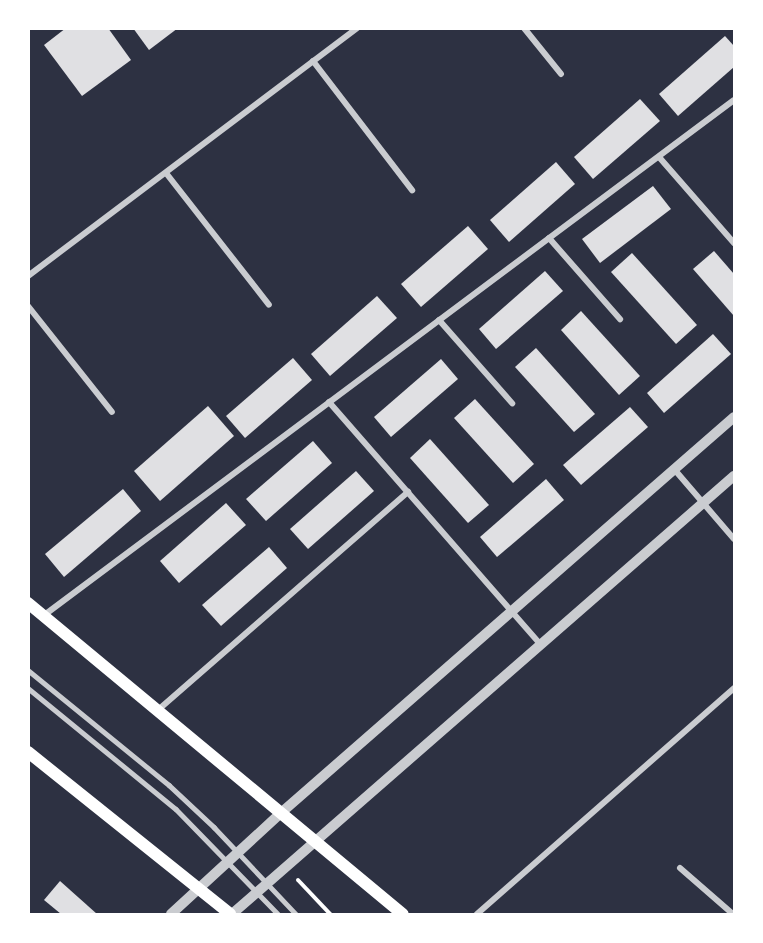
<!DOCTYPE html>
<style>
body{margin:0}
#map{position:relative;width:763px;height:943px;overflow:hidden;background:#2d3142;font-family:Roboto,sans-serif}
div>[style]{position:absolute}
.building>*{inset:0;background:#e0e0e3}
.path>*{height:4px;margin:-2px;padding:0 2px;transform-origin:2px;border-radius:2px;background:#fff}
.service>*{height:4.5px;margin:-2.25px;padding:0 2.25px;transform-origin:2.25px;border-radius:2.25px;background:#caccd0}
.minor>*{height:6px;margin:-3px;padding:0 3px;transform-origin:3px;border-radius:3px;background:#caccd0}
.tertiary>*{height:10px;margin:-5px;padding:0 5px;transform-origin:5px;border-radius:5px;background:#caccd0}
.secondary>*{height:12px;margin:-6px;padding:0 6px;transform-origin:6px;border-radius:6px;background:#fff}
span{translate:-50% -50%;white-space:nowrap;text-align:center;line-height:1.15;-webkit-text-stroke:5px #fff;paint-order:stroke}
.frame{position:absolute;inset:0;border:30px solid #fff;pointer-events:none}
</style>
<div id="map">
<div class="building">
<div style="clip-path:polygon(66px 28px,108px 28px,131px 60px,82px 96px,44px 45px)"></div>
<div style="clip-path:polygon(133px 28px,178px 28px,149px 50px)"></div>
<div style="clip-path:polygon(725px 36px,734px 46px,734px 67px,678px 116px,659px 94px)"></div>
<div style="clip-path:polygon(640px 99px,660px 121px,593px 179px,574px 157px)"></div>
<div style="clip-path:polygon(556px 162px,575px 184px,509px 242px,490px 220px)"></div>
<div style="clip-path:polygon(653px 186px,671px 209px,600px 263px,582px 239px)"></div>
<div style="clip-path:polygon(468px 226px,488px 249px,421px 307px,401px 284px)"></div>
<div style="clip-path:polygon(714px 251px,734px 274px,734px 316px,693px 269px)"></div>
<div style="clip-path:polygon(632px 253px,697px 325px,676px 344px,611px 272px)"></div>
<div style="clip-path:polygon(545px 271px,563px 291px,496px 349px,479px 329px)"></div>
<div style="clip-path:polygon(377px 296px,397px 318px,330px 376px,311px 354px)"></div>
<div style="clip-path:polygon(581px 311px,640px 376px,619px 395px,561px 330px)"></div>
<div style="clip-path:polygon(713px 334px,731px 354px,664px 413px,647px 393px)"></div>
<div style="clip-path:polygon(536px 348px,595px 414px,574px 432px,515px 367px)"></div>
<div style="clip-path:polygon(293px 358px,312px 380px,245px 438px,226px 416px)"></div>
<div style="clip-path:polygon(441px 359px,458px 379px,391px 437px,374px 417px)"></div>
<div style="clip-path:polygon(475px 399px,534px 464px,513px 483px,454px 418px)"></div>
<div style="clip-path:polygon(208px 406px,234px 436px,160px 501px,134px 471px)"></div>
<div style="clip-path:polygon(630px 407px,648px 427px,581px 485px,563px 465px)"></div>
<div style="clip-path:polygon(430px 439px,489px 505px,468px 523px,410px 458px)"></div>
<div style="clip-path:polygon(313px 441px,332px 463px,266px 521px,246px 499px)"></div>
<div style="clip-path:polygon(356px 471px,374px 491px,308px 549px,290px 529px)"></div>
<div style="clip-path:polygon(546px 479px,564px 500px,497px 557px,480px 537px)"></div>
<div style="clip-path:polygon(123px 489px,141px 511px,64px 577px,45px 554px)"></div>
<div style="clip-path:polygon(226px 503px,246px 525px,179px 583px,160px 561px)"></div>
<div style="clip-path:polygon(269px 547px,287px 568px,221px 626px,202px 605px)"></div>
<div style="clip-path:polygon(60px 881px,97px 914px,61px 914px,44px 900px)"></div>
</div>
<div class="path">
<div style="left:298px;top:880px;width:47px;rotate:46.7deg"></div>
</div>
<div class="service">
<div style="left:28px;top:670px;width:182px;rotate:39.2deg"></div>
<div style="left:169px;top:785px;width:62px;rotate:43deg"></div>
<div style="left:214px;top:827px;width:120px;rotate:46.7deg"></div>
<div style="left:28px;top:688px;width:191px;rotate:39.3deg"></div>
<div style="left:176px;top:809px;width:146px;rotate:45.8deg"></div>
</div>
<div class="minor">
<div style="left:524px;top:28px;width:59px;rotate:51.2deg"></div>
<div style="left:313px;top:61px;width:163px;rotate:52.5deg"></div>
<div style="left:659px;top:157px;width:114px;rotate:48.9deg"></div>
<div style="left:166px;top:173px;width:167px;rotate:52deg"></div>
<div style="left:549px;top:238px;width:108px;rotate:48.8deg"></div>
<div style="left:28px;top:276px;width:412px;rotate:-37deg"></div>
<div style="left:28px;top:306px;width:135px;rotate:51.6deg"></div>
<div style="left:439px;top:320px;width:111px;rotate:48.7deg"></div>
<div style="left:329px;top:402px;width:322px;rotate:48.9deg"></div>
<div style="left:674px;top:469px;width:92px;rotate:49.4deg"></div>
<div style="left:43px;top:616px;width:862px;rotate:-36.75deg"></div>
<div style="left:158px;top:710px;width:332px;rotate:-41.1deg"></div>
<div style="left:680px;top:868px;width:70px;rotate:41deg"></div>
<div style="left:477px;top:914px;width:342px;rotate:-41.3deg"></div>
</div>
<div class="tertiary">
<div style="left:171px;top:914px;width:151px;rotate:-42.6deg"></div>
<div style="left:282px;top:812px;width:600px;rotate:-41.15deg"></div>
<div style="left:232px;top:914px;width:666px;rotate:-41.11deg"></div>
</div>
<div class="secondary">
<div style="left:28px;top:603px;width:487px;rotate:39.7deg"></div>
<div style="left:28px;top:752px;width:259px;rotate:38.7deg"></div>
</div>
<div class="frame"></div>
</div>
